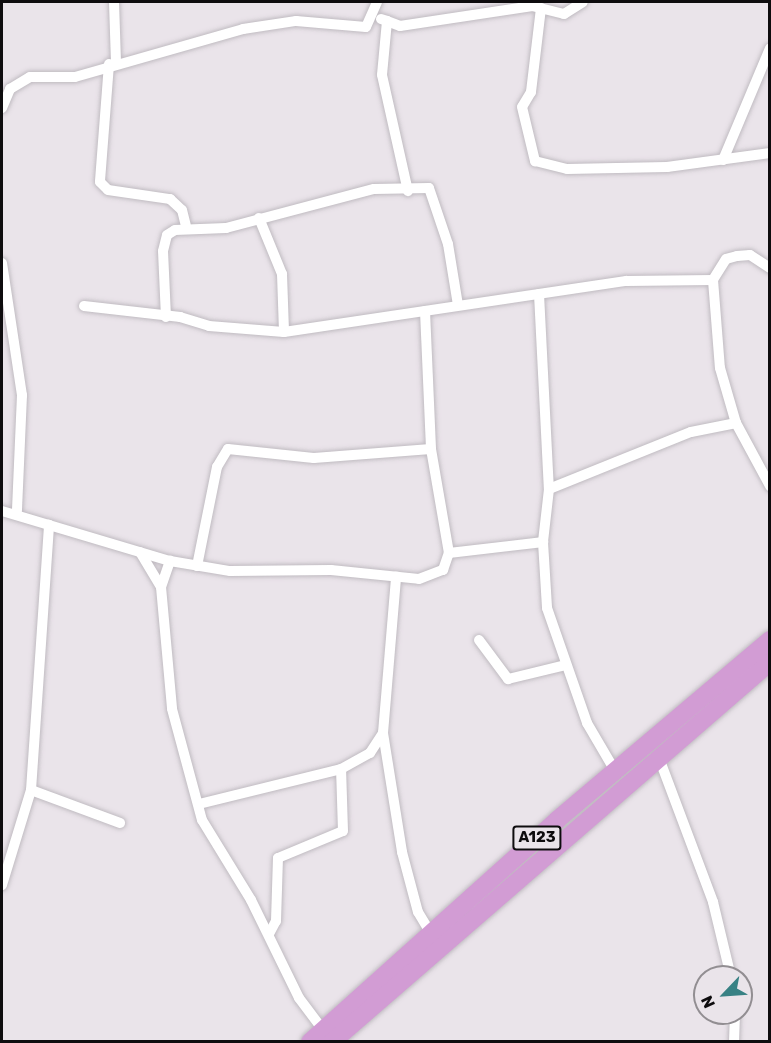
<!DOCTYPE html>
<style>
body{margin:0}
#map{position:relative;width:771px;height:1043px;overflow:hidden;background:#eae4ea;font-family:Rubik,sans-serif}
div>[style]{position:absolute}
.roads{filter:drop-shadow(0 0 2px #c0bbc1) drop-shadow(0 0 2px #c0bbc1)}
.minor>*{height:10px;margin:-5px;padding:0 5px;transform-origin:5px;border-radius:5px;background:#fff}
.trunk>*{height:18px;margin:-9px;padding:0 9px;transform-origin:9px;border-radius:9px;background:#d29cd4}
span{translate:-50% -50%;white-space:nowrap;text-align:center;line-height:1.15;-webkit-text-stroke:4.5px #eae4ea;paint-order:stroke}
.shield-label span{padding:2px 4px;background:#eae4ea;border:2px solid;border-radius:4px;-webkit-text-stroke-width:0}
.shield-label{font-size:15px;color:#0e0c0e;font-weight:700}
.frame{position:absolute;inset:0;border:3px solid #0e0c0e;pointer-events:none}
.north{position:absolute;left:693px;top:965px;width:60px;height:60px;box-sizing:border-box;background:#eae4ea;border:2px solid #928e92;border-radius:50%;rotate:245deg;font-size:16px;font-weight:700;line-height:24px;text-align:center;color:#0e0c0e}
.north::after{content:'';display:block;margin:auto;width:21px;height:27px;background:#388184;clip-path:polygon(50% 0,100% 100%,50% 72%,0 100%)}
</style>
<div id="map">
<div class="roads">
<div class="minor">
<div style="left:114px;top:2px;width:60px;rotate:88.1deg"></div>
<div style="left:541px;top:8px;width:85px;rotate:96.8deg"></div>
<div style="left:531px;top:92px;width:17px;rotate:121deg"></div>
<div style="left:522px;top:107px;width:56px;rotate:76.5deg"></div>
<div style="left:535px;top:161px;width:33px;rotate:14deg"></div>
<div style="left:567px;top:169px;width:100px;rotate:-1.1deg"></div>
<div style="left:667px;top:167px;width:104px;rotate:-7.7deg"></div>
<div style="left:381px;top:19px;width:6px;rotate:18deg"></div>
<div style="left:387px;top:21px;width:54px;rotate:95.3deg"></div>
<div style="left:382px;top:75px;width:119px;rotate:77.4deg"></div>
<div style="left:387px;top:21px;width:14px;rotate:21deg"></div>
<div style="left:400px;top:26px;width:134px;rotate:-8.6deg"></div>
<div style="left:532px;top:6px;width:33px;rotate:14deg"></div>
<div style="left:564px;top:14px;width:22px;rotate:-32deg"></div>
<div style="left:109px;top:64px;width:118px;rotate:94.4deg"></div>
<div style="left:100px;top:182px;width:11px;rotate:45deg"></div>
<div style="left:108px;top:190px;width:63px;rotate:8.3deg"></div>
<div style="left:170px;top:199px;width:16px;rotate:43deg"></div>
<div style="left:182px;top:210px;width:16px;rotate:76deg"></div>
<div style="left:2px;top:108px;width:21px;rotate:-67deg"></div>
<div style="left:10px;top:89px;width:23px;rotate:-31deg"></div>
<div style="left:30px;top:77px;width:45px"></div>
<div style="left:75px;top:77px;width:175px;rotate:-15.9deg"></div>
<div style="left:243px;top:29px;width:54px;rotate:-8.6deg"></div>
<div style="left:296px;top:21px;width:70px;rotate:4.9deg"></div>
<div style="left:366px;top:27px;width:27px;rotate:-66deg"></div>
<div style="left:723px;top:160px;width:121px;rotate:-67.2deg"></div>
<div style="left:259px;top:218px;width:61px;rotate:67.7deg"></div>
<div style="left:282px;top:274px;width:58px;rotate:88deg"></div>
<div style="left:2px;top:263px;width:134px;rotate:81.4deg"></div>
<div style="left:22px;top:395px;width:116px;rotate:92.5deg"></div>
<div style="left:770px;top:268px;width:24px;rotate:-147deg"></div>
<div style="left:750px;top:255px;width:13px;rotate:176deg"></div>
<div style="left:737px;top:256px;width:11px;rotate:165deg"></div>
<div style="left:726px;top:259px;width:25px;rotate:122deg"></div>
<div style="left:713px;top:280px;width:88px;rotate:85.5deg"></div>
<div style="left:720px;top:368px;width:57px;rotate:73.8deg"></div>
<div style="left:736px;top:423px;width:72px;rotate:61.6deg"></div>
<div style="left:539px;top:294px;width:195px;rotate:87.1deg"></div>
<div style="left:549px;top:489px;width:53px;rotate:96.5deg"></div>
<div style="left:543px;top:542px;width:66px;rotate:86.5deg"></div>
<div style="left:547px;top:608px;width:122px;rotate:70.8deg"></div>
<div style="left:587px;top:723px;width:56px;rotate:59.7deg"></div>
<div style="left:84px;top:306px;width:97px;rotate:6.5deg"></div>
<div style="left:180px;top:317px;width:30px;rotate:17deg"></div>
<div style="left:209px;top:326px;width:75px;rotate:4.6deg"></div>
<div style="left:284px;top:332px;width:346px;rotate:-8.5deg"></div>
<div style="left:626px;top:281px;width:87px;rotate:-0.7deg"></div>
<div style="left:425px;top:311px;width:138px;rotate:87.5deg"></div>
<div style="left:431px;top:449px;width:106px;rotate:80.2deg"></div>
<div style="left:166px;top:317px;width:66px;rotate:-92.6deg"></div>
<div style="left:163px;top:251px;width:16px;rotate:-76deg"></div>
<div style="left:167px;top:235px;width:9px;rotate:-32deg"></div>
<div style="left:175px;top:230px;width:51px;rotate:-2.2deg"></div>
<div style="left:226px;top:228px;width:153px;rotate:-14.8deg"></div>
<div style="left:374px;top:189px;width:55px;rotate:-1deg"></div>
<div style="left:429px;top:188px;width:59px;rotate:71.3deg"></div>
<div style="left:448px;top:244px;width:62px;rotate:80.7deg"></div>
<div style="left:549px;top:489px;width:153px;rotate:-21.9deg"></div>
<div style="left:691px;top:432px;width:46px;rotate:-11.3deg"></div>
<div style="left:2px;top:511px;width:175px;rotate:16.6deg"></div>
<div style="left:170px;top:561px;width:61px;rotate:9.5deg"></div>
<div style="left:230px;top:571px;width:101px;rotate:-0.6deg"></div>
<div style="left:331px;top:570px;width:88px;rotate:5.8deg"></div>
<div style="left:419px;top:579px;width:26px;rotate:-21deg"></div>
<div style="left:443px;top:570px;width:18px;rotate:-71deg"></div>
<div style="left:449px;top:553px;width:95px;rotate:-6.7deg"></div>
<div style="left:140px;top:552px;width:41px;rotate:59deg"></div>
<div style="left:161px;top:587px;width:122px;rotate:84.8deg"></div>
<div style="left:172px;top:709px;width:115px;rotate:74.9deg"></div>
<div style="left:202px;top:820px;width:94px;rotate:58.5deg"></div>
<div style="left:251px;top:900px;width:109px;rotate:63.9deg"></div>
<div style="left:299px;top:998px;width:40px;rotate:53deg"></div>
<div style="left:197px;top:566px;width:101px;rotate:-78.6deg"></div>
<div style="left:217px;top:467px;width:21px;rotate:-59deg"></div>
<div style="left:228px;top:449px;width:86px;rotate:6deg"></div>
<div style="left:314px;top:458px;width:117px;rotate:-4.4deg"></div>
<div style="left:161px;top:587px;width:28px;rotate:-71deg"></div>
<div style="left:479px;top:640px;width:49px;rotate:53.4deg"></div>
<div style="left:508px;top:679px;width:60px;rotate:-13.6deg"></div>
<div style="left:383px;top:733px;width:121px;rotate:80.9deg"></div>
<div style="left:402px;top:852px;width:62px;rotate:75.1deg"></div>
<div style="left:418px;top:912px;width:27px;rotate:59deg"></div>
<div style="left:659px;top:758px;width:154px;rotate:69.4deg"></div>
<div style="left:713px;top:902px;width:77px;rotate:76.5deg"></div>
<div style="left:31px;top:790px;width:95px;rotate:20.3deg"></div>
<div style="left:199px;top:804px;width:146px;rotate:-13.8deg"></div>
<div style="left:341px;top:769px;width:33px;rotate:-29deg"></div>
<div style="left:370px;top:753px;width:24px;rotate:-57deg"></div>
<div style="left:383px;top:733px;width:157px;rotate:-85.2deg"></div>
<div style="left:2px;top:885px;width:99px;rotate:-73deg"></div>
<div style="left:31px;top:790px;width:266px;rotate:-86.1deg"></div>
<div style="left:269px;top:934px;width:15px;rotate:-62deg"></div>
<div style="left:276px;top:921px;width:63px;rotate:-88.2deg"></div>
<div style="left:278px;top:858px;width:70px;rotate:-22.6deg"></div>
<div style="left:343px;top:831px;width:62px;rotate:-91.8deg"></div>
<div style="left:734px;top:1042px;width:29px;rotate:-88deg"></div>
</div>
<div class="trunk">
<div style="left:310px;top:1042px;width:332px;rotate:-41.9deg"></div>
<div style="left:557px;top:820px;width:279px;rotate:-40.2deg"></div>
<div style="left:332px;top:1042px;width:580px;rotate:-40.94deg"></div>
</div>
</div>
<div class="shield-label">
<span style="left:537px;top:838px">A123</span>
</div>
<div class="frame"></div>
<div class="north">N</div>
</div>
